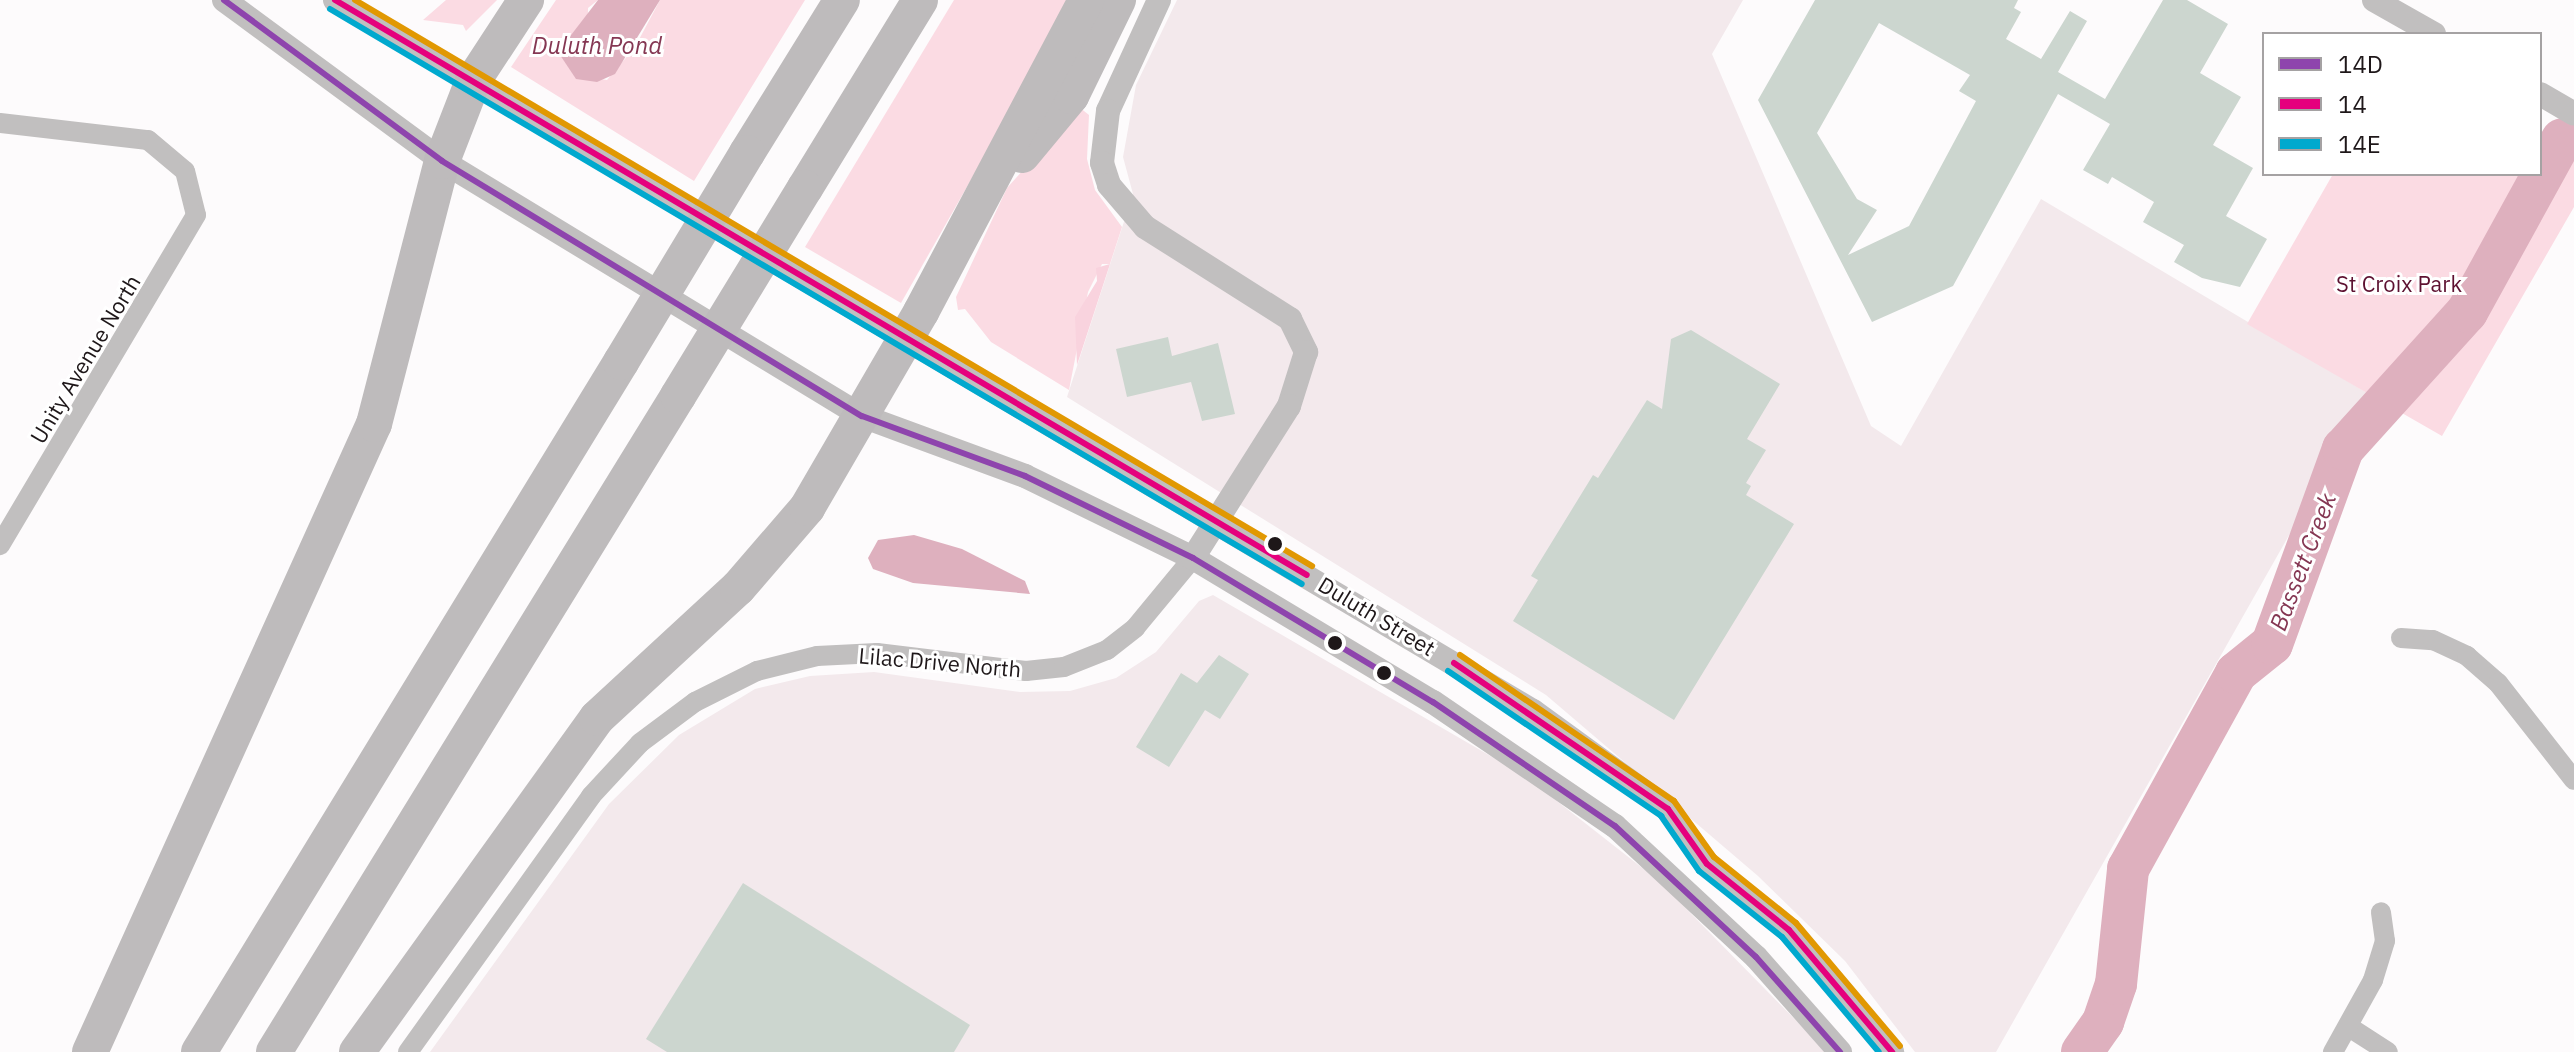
<!DOCTYPE html>
<style>
body{margin:0}
#map{position:relative;width:2574px;height:1052px;overflow:hidden;background:#fdfbfc;font-family:"IBM Plex Sans",sans-serif}
div>[style]{position:absolute}
.built>*{inset:0;background:#f3e9ec}
.green>*{inset:0;background:#fbdbe3}
.forest>*{inset:0;background:#f9d3de}
.water>*{inset:0;background:#deb0be}
.river>*{height:42px;margin:-21px;padding:0 21px;transform-origin:21px;border-radius:21px;background:#deb0be}
.building>*{inset:0;background:#ccd6cf}
.minor>*{height:20px;margin:-10px;padding:0 10px;transform-origin:10px;border-radius:10px;background:#c1bfbf}
.tertiary>*{height:24px;margin:-12px;padding:0 12px;transform-origin:12px;border-radius:12px;background:#c1bfbf}
.motorway>*{height:36px;margin:-18px;padding:0 18px;transform-origin:18px;border-radius:18px;background:#bebbbc}
.motorway-bridge>*{height:36px;margin:-18px;padding:0 18px;transform-origin:18px;border-radius:18px;background:#bebbbc}
.bus-1>*{height:6px;margin:-3px;padding:0 3px;transform-origin:3px;border-radius:3px;background:#8e44ad}
.bus-2>*{height:6px;margin:-3px;padding:0 3px;transform-origin:3px;border-radius:3px;background:#e5007d}
.bus-3>*{height:6px;margin:-3px;padding:0 3px;transform-origin:3px;border-radius:3px;background:#00a9ce}
.bus-4>*{height:6px;margin:-3px;padding:0 3px;transform-origin:3px;border-radius:3px;background:#e19802}
.dots>*{width:22px;height:22px;translate:-50% -50%;box-sizing:border-box;border:4px solid #fff;border-radius:50%}
span{translate:-50% -50%;white-space:nowrap;text-align:center;line-height:1.15;-webkit-text-stroke:6px #fff;paint-order:stroke}
.park-label{font-size:22px;color:#5d1131}
.street-label{font-size:22px;color:#1e1719}
.water-label{font-size:24px;color:#853753;font-style:italic}
.legend{position:absolute;left:2262px;top:32px;width:280px;height:144px;box-sizing:border-box;background:#fff;border:2px solid #a5a2a3;margin:0;padding:10px 14px;list-style:none;font-size:24px;color:#1e1719}
.legend li{display:flex;align-items:center;gap:16px;height:40px}
.legend b{width:40px;border:2px solid #a5a2a3}
</style>
<div id="map">
<div class="built">
<div style="clip-path:polygon(1177px 0,1743px 0,1712px 54px,1871px 426px,1901px 446px,2041px 199px,2369px 394px,1996px 1052px,1915px 1052px,1845px 961px,1758px 876px,1546px 695px,1067px 397px,1133px 194px,1123px 157px,1136px 85px)"></div>
<div style="clip-path:polygon(1213px 595px,1525px 776px,1659px 881px,1827px 1052px,430px 1052px,609px 804px,679px 735px,755px 689px,810px 676px,874px 672px,1020px 692px,1070px 691px,1116px 678px,1156px 652px,1199px 601px)"></div>
</div>
<div class="green">
<div style="clip-path:polygon(446px 0,497px 0,466px 31px,463px 25px,423px 20px)"></div>
<div style="clip-path:polygon(556px 0,598px 0,588px 8px,587px 77px,607px 80px,635px 47px,660px 0,805px 0,694px 181px,511px 67px)"></div>
<div style="clip-path:polygon(954px 0,1073px 0,901px 303px,805px 247px)"></div>
<div style="clip-path:polygon(1079px 107px,1089px 115px,1087px 159px,1095px 190px,1122px 227px,1110px 264px,1102px 264px,1088px 292px,1069px 390px,991px 342px,965px 309px,958px 310px,956px 297px,1007px 188px)"></div>
<div style="clip-path:polygon(2540px 134px,2574px 154px,2574px 207px,2442px 436px,2247px 324px,2333px 174px,2540px 174px)"></div>
</div>
<div class="forest">
<div style="clip-path:polygon(1110px 264px,1077px 365px,1075px 317px,1097px 281px,1096px 268px)"></div>
</div>
<div class="water">
<div style="clip-path:polygon(598px 0,660px 0,615px 74px,597px 82px,576px 79px,558px 52px)"></div>
<div style="clip-path:polygon(914px 535px,962px 549px,1025px 581px,1030px 594px,913px 583px,873px 569px,868px 558px,878px 540px)"></div>
</div>
<div class="river">
<div style="left:2082px;top:1052px;width:37px;rotate:-55deg"></div>
<div style="left:2103px;top:1022px;width:40px;rotate:-71.1deg"></div>
<div style="left:2116px;top:984px;width:116px;rotate:-84deg"></div>
<div style="left:2128px;top:869px;width:224px;rotate:-61.1deg"></div>
<div style="left:2236px;top:673px;width:46px;rotate:-38.9deg"></div>
<div style="left:2272px;top:644px;width:208px;rotate:-70deg"></div>
<div style="left:2343px;top:449px;width:185px;rotate:-47.9deg"></div>
<div style="left:2467px;top:312px;width:197px;rotate:-61.2deg"></div>
</div>
<div class="building">
<div style="clip-path:polygon(evenodd,1815px 0,2018px 0,2014px 8px,2021px 12px,2006px 39px,2041px 59px,2070px 11px,2087px 21px,2058px 72px,2105px 99px,2163px 0,2187px 0,2228px 24px,2200px 73px,2241px 97px,2213px 145px,2253px 168px,2226px 216px,2267px 239px,2240px 287px,2202px 278px,2174px 262px,2184px 245px,2143px 222px,2154px 202px,2112px 177px,2108px 184px,2083px 170px,2110px 124px,2058px 94px,1953px 286px,1872px 322px,1758px 100px,1815px 0,1879px 23px,1970px 75px,1959px 91px,1976px 101px,1909px 226px,1848px 255px,1877px 210px,1857px 199px,1817px 133px,1879px 23px)"></div>
<div style="clip-path:polygon(1691px 330px,1780px 384px,1747px 439px,1766px 450px,1746px 483px,1751px 486px,1746px 495px,1794px 524px,1674px 720px,1513px 621px,1538px 580px,1531px 576px,1593px 475px,1598px 478px,1647px 400px,1662px 409px,1671px 339px)"></div>
<div style="clip-path:polygon(1168px 337px,1172px 356px,1218px 343px,1235px 414px,1202px 421px,1191px 382px,1127px 397px,1116px 349px)"></div>
<div style="clip-path:polygon(1219px 655px,1249px 674px,1220px 719px,1205px 710px,1169px 767px,1136px 747px,1181px 673px,1197px 683px)"></div>
<div style="clip-path:polygon(743px 883px,970px 1025px,954px 1052px,667px 1052px,646px 1039px)"></div>
</div>
<div class="minor">
<div style="left:0;top:123px;width:149px;rotate:6.6deg"></div>
<div style="left:148px;top:140px;width:48px;rotate:40deg"></div>
<div style="left:185px;top:171px;width:45px;rotate:76deg"></div>
<div style="left:196px;top:215px;width:384px;rotate:120.7deg"></div>
<div style="left:2401px;top:638px;width:32px;rotate:4deg"></div>
<div style="left:2433px;top:640px;width:38px;rotate:25deg"></div>
<div style="left:2467px;top:656px;width:41px;rotate:41.1deg"></div>
<div style="left:2498px;top:683px;width:123px;rotate:51.9deg"></div>
<div style="left:2349px;top:1027px;width:46px;rotate:32.7deg"></div>
<div style="left:408px;top:1052px;width:315px;rotate:-54.4deg"></div>
<div style="left:591px;top:796px;width:72px;rotate:-47.2deg"></div>
<div style="left:640px;top:743px;width:69px;rotate:-36.7deg"></div>
<div style="left:695px;top:702px;width:69px;rotate:-26.6deg"></div>
<div style="left:757px;top:671px;width:62px;rotate:-14deg"></div>
<div style="left:817px;top:656px;width:60px;rotate:-2.9deg"></div>
<div style="left:877px;top:653px;width:150px;rotate:6.9deg"></div>
<div style="left:1026px;top:671px;width:38px;rotate:-6deg"></div>
<div style="left:1064px;top:667px;width:46px;rotate:-21.6deg"></div>
<div style="left:1107px;top:650px;width:36px;rotate:-38deg"></div>
<div style="left:1135px;top:628px;width:91px;rotate:-50.4deg"></div>
<div style="left:2333px;top:1052px;width:82px;rotate:-60.9deg"></div>
<div style="left:2373px;top:980px;width:41px;rotate:-72.9deg"></div>
<div style="left:2385px;top:941px;width:29px;rotate:-98deg"></div>
</div>
<div class="tertiary">
<div style="left:224px;top:0;width:271px;rotate:36.4deg"></div>
<div style="left:442px;top:161px;width:491px;rotate:31.3deg"></div>
<div style="left:862px;top:416px;width:174px;rotate:20.2deg"></div>
<div style="left:1025px;top:476px;width:187px;rotate:26deg"></div>
<div style="left:1193px;top:558px;width:280px;rotate:31deg"></div>
<div style="left:1433px;top:702px;width:220px;rotate:34.3deg"></div>
<div style="left:1615px;top:826px;width:192px;rotate:42.9deg"></div>
<div style="left:1756px;top:957px;width:127px;rotate:48.5deg"></div>
<div style="left:335px;top:0;width:1393px;rotate:30.69deg"></div>
<div style="left:1533px;top:711px;width:167px;rotate:36deg"></div>
<div style="left:1668px;top:809px;width:67px;rotate:54.7deg"></div>
<div style="left:1707px;top:864px;width:105px;rotate:38.8deg"></div>
<div style="left:1789px;top:930px;width:160px;rotate:49.8deg"></div>
<div style="left:1159px;top:0;width:122px;rotate:114.7deg"></div>
<div style="left:1108px;top:111px;width:52px;rotate:96.6deg"></div>
<div style="left:1102px;top:163px;width:23px;rotate:72deg"></div>
<div style="left:1109px;top:185px;width:55px;rotate:49.4deg"></div>
<div style="left:1145px;top:227px;width:172px;rotate:32.4deg"></div>
<div style="left:1290px;top:319px;width:37px;rotate:64deg"></div>
<div style="left:1306px;top:352px;width:57px;rotate:107.5deg"></div>
<div style="left:1289px;top:406px;width:180px;rotate:122.3deg"></div>
<div style="left:2374px;top:0;width:69px;rotate:29.5deg"></div>
<div style="left:2540px;top:94px;width:39px;rotate:30deg"></div>
</div>
<div class="motorway">
<div style="left:747px;top:153px;width:180px;rotate:-58.2deg"></div>
<div style="left:1022px;top:155px;width:77px;rotate:-50.3deg"></div>
<div style="left:1071px;top:96px;width:107px;rotate:-63.9deg"></div>
<div style="left:805px;top:188px;width:220px;rotate:-58.5deg"></div>
<div style="left:90px;top:1052px;width:689px;rotate:-65.67deg"></div>
<div style="left:374px;top:424px;width:272px;rotate:-75.5deg"></div>
<div style="left:442px;top:161px;width:86px;rotate:-68.8deg"></div>
<div style="left:473px;top:81px;width:97px;rotate:-56.8deg"></div>
<div style="left:199px;top:1052px;width:809px;rotate:-58.55deg"></div>
<div style="left:274px;top:1052px;width:770px;rotate:-58.37deg"></div>
<div style="left:357px;top:1052px;width:411px;rotate:-54.3deg"></div>
<div style="left:597px;top:718px;width:192px;rotate:-42.7deg"></div>
<div style="left:738px;top:588px;width:106px;rotate:-49.2deg"></div>
<div style="left:807px;top:508px;width:227px;rotate:-59.8deg"></div>
<div style="left:921px;top:312px;width:353px;rotate:-62.1deg"></div>
</div>
<div class="motorway-bridge">
<div style="left:621px;top:362px;width:244px;rotate:-58.9deg"></div>
<div style="left:678px;top:396px;width:244px;rotate:-58.6deg"></div>
</div>
<div class="bus-1">
<div style="left:224px;top:0;width:271px;rotate:36.4deg"></div>
<div style="left:442px;top:161px;width:491px;rotate:31.3deg"></div>
<div style="left:862px;top:416px;width:174px;rotate:20.2deg"></div>
<div style="left:1025px;top:476px;width:187px;rotate:26deg"></div>
<div style="left:1193px;top:558px;width:280px;rotate:31deg"></div>
<div style="left:1433px;top:702px;width:220px;rotate:34.3deg"></div>
<div style="left:1615px;top:826px;width:192px;rotate:42.9deg"></div>
<div style="left:1756px;top:957px;width:127px;rotate:48.5deg"></div>
</div>
<div class="bus-2">
<div style="left:335px;top:0;width:1129px;rotate:30.61deg"></div>
<div style="left:1454px;top:663px;width:259px;rotate:34.3deg"></div>
<div style="left:1668px;top:809px;width:67px;rotate:54.7deg"></div>
<div style="left:1707px;top:864px;width:105px;rotate:38.8deg"></div>
<div style="left:1789px;top:930px;width:160px;rotate:49.8deg"></div>
</div>
<div class="bus-3">
<div style="left:330px;top:9px;width:1129px;rotate:30.61deg"></div>
<div style="left:1448px;top:671px;width:258px;rotate:34.2deg"></div>
<div style="left:1661px;top:816px;width:67px;rotate:55.4deg"></div>
<div style="left:1699px;top:871px;width:106px;rotate:38.5deg"></div>
<div style="left:1782px;top:937px;width:150px;rotate:49.9deg"></div>
</div>
<div class="bus-4">
<div style="left:355px;top:0;width:1112px;rotate:30.6deg"></div>
<div style="left:1460px;top:655px;width:259px;rotate:34.3deg"></div>
<div style="left:1674px;top:801px;width:69px;rotate:54.5deg"></div>
<div style="left:1714px;top:857px;width:105px;rotate:38.8deg"></div>
<div style="left:1796px;top:923px;width:161px;rotate:49.8deg"></div>
</div>
<div class="dots">
<div style="left:1275px;top:544px;background:#1e1719"></div>
<div style="left:1335px;top:643px;background:#1e1719"></div>
<div style="left:1384px;top:673px;background:#1e1719"></div>
</div>
<div class="park-label">
<span style="left:2399px;top:284px">St Croix Park</span>
</div>
<div class="street-label">
<span style="left:85px;top:359px;rotate:-59deg">Unity Avenue North</span>
<span style="left:1377px;top:616px;rotate:31deg">Duluth Street</span>
<span style="left:940px;top:662px;rotate:5deg">Lilac Drive North</span>
</div>
<div class="water-label">
<span style="left:597px;top:46px">Duluth Pond</span>
<span style="left:2303px;top:562px;rotate:-69deg">Bassett Creek</span>
</div>
<ul class="legend">
<li><b style="height:10px;background:#8e44ad"></b>14D</li>
<li><b style="height:10px;background:#e5007d"></b>14</li>
<li><b style="height:10px;background:#00a9ce"></b>14E</li>
</ul>
</div>
